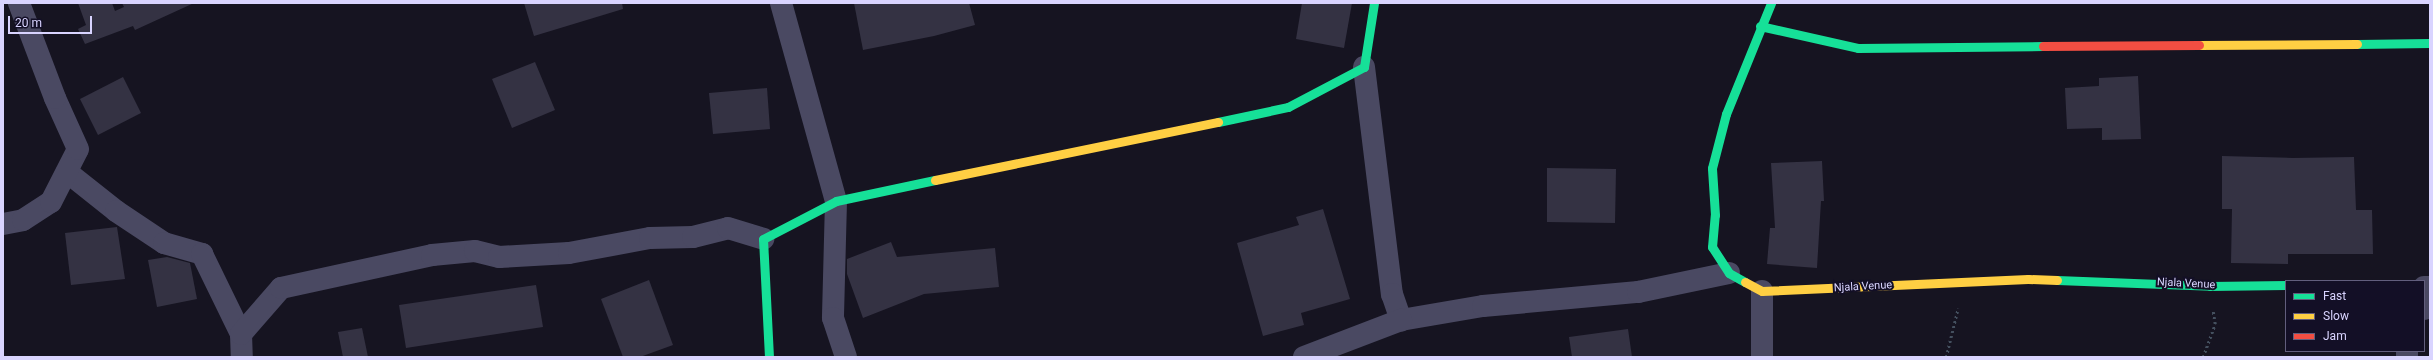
<!DOCTYPE html>
<style>
body{margin:0}
#map{position:relative;width:2433px;height:360px;overflow:hidden;background:#161421;font-family:Roboto,sans-serif}
div>[style]{position:absolute}
.building>*{inset:0;background:#343243}
.path>*{height:2.5px;margin-top:-1.25px;transform-origin:0;background:repeating-linear-gradient(90deg,#44505f 0 2px,transparent 0 5px)}
.street>*{height:22px;margin:-11px;padding:0 11px;transform-origin:11px;border-radius:11px;background:#4a4962}
.fast>*{height:9px;margin:-4.5px;padding:0 4.5px;transform-origin:4.5px;border-radius:4.5px;background:#16e098}
.slow>*{height:9px;margin:-4.5px;padding:0 4.5px;transform-origin:4.5px;border-radius:4.5px;background:#ffcf43}
.jam>*{height:9px;margin:-4.5px;padding:0 4.5px;transform-origin:4.5px;border-radius:4.5px;background:#f24e42}
span{translate:-50% -50%;white-space:nowrap;text-align:center;line-height:1.15;-webkit-text-stroke:4px #130f26;paint-order:stroke}
.street-label{font-size:11px;color:#d9d4ff}
.frame{position:absolute;inset:0;border:4px solid #d9d4ff;pointer-events:none}
.legend{position:absolute;left:2285px;top:280px;width:140px;height:72px;box-sizing:border-box;background:#130f26;border:1px solid #625e7d;margin:0;padding:5px 7px;list-style:none;font-size:12px;color:#d9d4ff}
.legend li{display:flex;align-items:center;gap:8px;height:20px}
.legend b{width:20px;border:1px solid #625e7d}
.scale{position:absolute;left:8px;top:16px;width:84px;height:18px;box-sizing:border-box;border:2px solid #d9d4ff;border-top:0;padding-left:5px;font-size:12px;line-height:14px;white-space:nowrap;color:#d9d4ff;-webkit-text-stroke:3px #130f26;paint-order:stroke}
</style>
<div id="map">
<div class="building">
<div style="clip-path:polygon(78px 3px,112px 3px,115px 11px,124px 7px,122px 3px,194px 3px,135px 30px,133px 26px,85px 44px,78px 29px,86px 25px)"></div>
<div style="clip-path:polygon(524px 3px,622px 3px,623px 9px,534px 36px)"></div>
<div style="clip-path:polygon(854px 3px,969px 3px,975px 25px,934px 36px,863px 50px)"></div>
<div style="clip-path:polygon(1302px 3px,1352px 3px,1344px 48px,1296px 39px)"></div>
<div style="clip-path:polygon(535px 62px,555px 110px,512px 128px,492px 79px)"></div>
<div style="clip-path:polygon(2138px 76px,2141px 139px,2102px 140px,2102px 128px,2067px 129px,2065px 88px,2099px 86px,2099px 78px)"></div>
<div style="clip-path:polygon(123px 77px,141px 113px,98px 135px,80px 99px)"></div>
<div style="clip-path:polygon(767px 88px,770px 129px,713px 134px,709px 93px)"></div>
<div style="clip-path:polygon(2222px 156px,2293px 158px,2354px 157px,2356px 210px,2372px 210px,2373px 254px,2288px 254px,2288px 264px,2231px 263px,2232px 209px,2222px 209px)"></div>
<div style="clip-path:polygon(1822px 161px,1824px 201px,1821px 201px,1817px 268px,1767px 264px,1770px 228px,1775px 228px,1771px 163px)"></div>
<div style="clip-path:polygon(1547px 168px,1616px 169px,1615px 223px,1547px 222px)"></div>
<div style="clip-path:polygon(1323px 209px,1350px 299px,1301px 313px,1304px 325px,1263px 336px,1237px 243px,1299px 225px,1296px 217px)"></div>
<div style="clip-path:polygon(117px 227px,125px 279px,71px 285px,65px 233px)"></div>
<div style="clip-path:polygon(891px 242px,897px 257px,995px 248px,999px 287px,924px 294px,863px 318px,847px 274px,847px 259px)"></div>
<div style="clip-path:polygon(167px 257px,190px 263px,197px 299px,157px 307px,148px 260px)"></div>
<div style="clip-path:polygon(649px 280px,673px 345px,640px 357px,623px 357px,601px 299px)"></div>
<div style="clip-path:polygon(536px 285px,543px 327px,406px 348px,399px 305px)"></div>
<div style="clip-path:polygon(362px 328px,368px 357px,343px 357px,338px 332px)"></div>
<div style="clip-path:polygon(1628px 329px,1632px 357px,1572px 357px,1569px 337px)"></div>
</div>
<div class="path">
<div style="left:1946px;top:357px;width:50px;rotate:-76.2deg"></div>
<div style="left:2203px;top:357px;width:35px;rotate:-70deg"></div>
<div style="left:2215px;top:324px;width:13px;rotate:-99deg"></div>
</div>
<div class="street">
<div style="left:781px;top:3px;width:205px;rotate:74.5deg"></div>
<div style="left:836px;top:201px;width:117px;rotate:91.5deg"></div>
<div style="left:833px;top:318px;width:41px;rotate:71.6deg"></div>
<div style="left:1364px;top:67px;width:229px;rotate:83deg"></div>
<div style="left:1392px;top:294px;width:28px;rotate:71deg"></div>
<div style="left:1401px;top:320px;width:83px;rotate:-9.7deg"></div>
<div style="left:1483px;top:306px;width:156px;rotate:-5.2deg"></div>
<div style="left:1638px;top:292px;width:93px;rotate:-11.8deg"></div>
<div style="left:67px;top:172px;width:63px;rotate:38.5deg"></div>
<div style="left:116px;top:211px;width:58px;rotate:33.7deg"></div>
<div style="left:164px;top:243px;width:40px;rotate:16deg"></div>
<div style="left:202px;top:254px;width:89px;rotate:64deg"></div>
<div style="left:241px;top:334px;width:23px;rotate:88deg"></div>
<div style="left:3px;top:224px;width:20px;rotate:-11deg"></div>
<div style="left:23px;top:220px;width:33px;rotate:-33deg"></div>
<div style="left:51px;top:202px;width:59px;rotate:-63deg"></div>
<div style="left:78px;top:149px;width:56px;rotate:-114.3deg"></div>
<div style="left:55px;top:98px;width:102px;rotate:-110.8deg"></div>
<div style="left:2424px;top:287px;width:6px"></div>
<div style="left:1762px;top:291px;width:66px;rotate:90deg"></div>
<div style="left:2424px;top:309px;width:8px;rotate:-45deg"></div>
<div style="left:241px;top:334px;width:61px;rotate:-49deg"></div>
<div style="left:281px;top:288px;width:155px;rotate:-12.3deg"></div>
<div style="left:432px;top:255px;width:43px;rotate:-5.3deg"></div>
<div style="left:475px;top:251px;width:25px;rotate:14deg"></div>
<div style="left:499px;top:257px;width:70px;rotate:-3.3deg"></div>
<div style="left:569px;top:253px;width:82px;rotate:-10.5deg"></div>
<div style="left:650px;top:238px;width:43px;rotate:-1.3deg"></div>
<div style="left:693px;top:237px;width:36px;rotate:-14deg"></div>
<div style="left:728px;top:228px;width:37px;rotate:17deg"></div>
<div style="left:2407px;top:351px;width:6px;rotate:90deg"></div>
<div style="left:1304px;top:357px;width:104px;rotate:-20.9deg"></div>
</div>
<div class="fast">
<div style="left:1760px;top:26px;width:100px;rotate:12.7deg"></div>
<div style="left:1858px;top:48px;width:185px;rotate:-0.6deg"></div>
<div style="left:2357px;top:44px;width:73px;rotate:-0.8deg"></div>
<div style="left:1218px;top:122px;width:72px;rotate:-12.1deg"></div>
<div style="left:1288px;top:107px;width:86px;rotate:-27.8deg"></div>
<div style="left:1364px;top:67px;width:65px;rotate:-81.1deg"></div>
<div style="left:2057px;top:280px;width:153px;rotate:2.2deg"></div>
<div style="left:2210px;top:286px;width:76px;rotate:-0.8deg"></div>
<div style="left:1745px;top:282px;width:18px;rotate:-151deg"></div>
<div style="left:1729px;top:273px;width:31px;rotate:-123deg"></div>
<div style="left:1712px;top:247px;width:32px;rotate:-85deg"></div>
<div style="left:1715px;top:215px;width:47px;rotate:-93.7deg"></div>
<div style="left:1712px;top:168px;width:56px;rotate:-75.5deg"></div>
<div style="left:1726px;top:114px;width:120px;rotate:-67.9deg"></div>
<div style="left:769px;top:357px;width:118px;rotate:-92.9deg"></div>
<div style="left:763px;top:239px;width:82px;rotate:-27.5deg"></div>
<div style="left:836px;top:201px;width:101px;rotate:-12deg"></div>
</div>
<div class="slow">
<div style="left:2199px;top:45px;width:158px;rotate:-0.4deg"></div>
<div style="left:935px;top:180px;width:289px;rotate:-11.6deg"></div>
<div style="left:1745px;top:282px;width:19px;rotate:28deg"></div>
<div style="left:1762px;top:291px;width:266px;rotate:-2.6deg"></div>
<div style="left:2028px;top:279px;width:29px;rotate:2deg"></div>
</div>
<div class="jam">
<div style="left:2043px;top:46px;width:156px;rotate:-0.4deg"></div>
</div>
<div class="street-label">
<span style="left:2186px;top:284px;rotate:3deg">Njala Venue</span>
<span style="left:1863px;top:287px;rotate:-3deg">Njala Venue</span>
</div>
<div class="frame"></div>
<ul class="legend">
<li><b style="height:5px;background:#16e098"></b>Fast</li>
<li><b style="height:5px;background:#ffcf43"></b>Slow</li>
<li><b style="height:5px;background:#f24e42"></b>Jam</li>
</ul>
<div class="scale">20 m</div>
</div>
